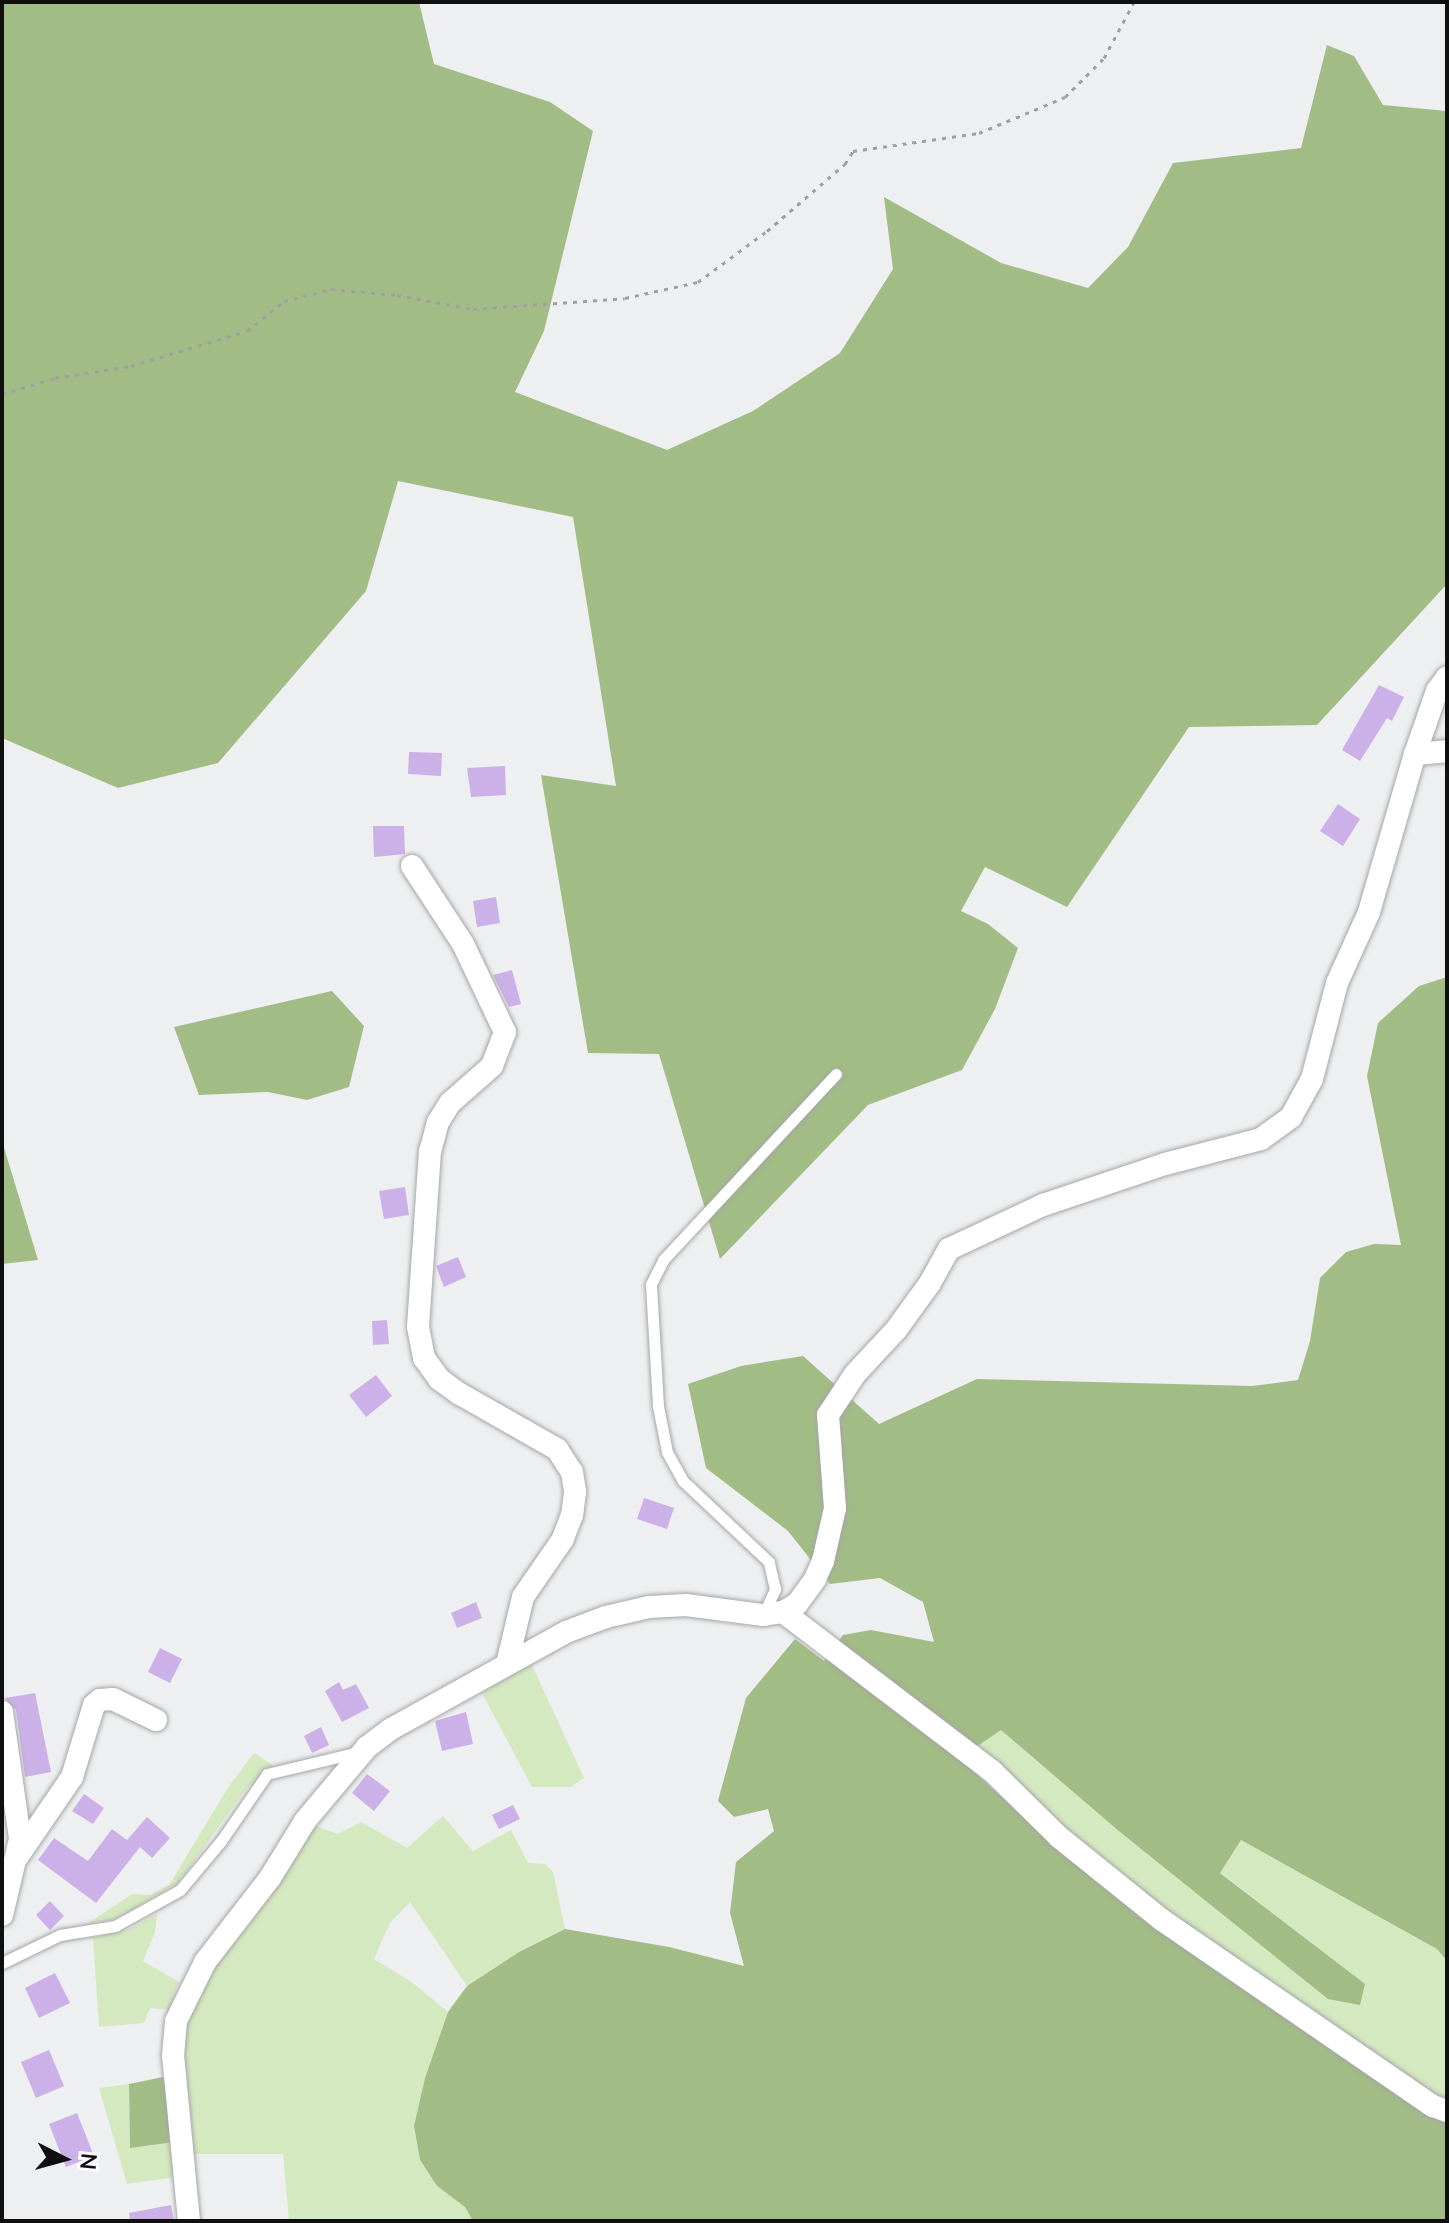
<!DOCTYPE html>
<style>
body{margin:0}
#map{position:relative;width:1449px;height:2223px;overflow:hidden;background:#eeeff0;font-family:"Nunito Sans",sans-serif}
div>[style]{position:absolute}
.green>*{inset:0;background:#d5e9c0}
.forest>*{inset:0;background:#a2bc85}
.building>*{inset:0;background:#cbb1e8}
.path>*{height:3px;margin-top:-1.5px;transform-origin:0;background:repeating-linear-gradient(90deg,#a0a0a1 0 4px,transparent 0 10px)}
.roads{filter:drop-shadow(0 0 2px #a5a6a7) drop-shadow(0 0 2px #a5a6a7)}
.service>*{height:11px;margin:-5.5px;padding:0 5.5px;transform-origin:5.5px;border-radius:5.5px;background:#fff}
.minor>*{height:22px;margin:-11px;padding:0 11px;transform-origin:11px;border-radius:11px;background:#fff}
span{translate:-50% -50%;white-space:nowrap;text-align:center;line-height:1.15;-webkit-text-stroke:8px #fcfcfe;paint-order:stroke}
.frame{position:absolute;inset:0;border:4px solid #0f0f0f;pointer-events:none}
.north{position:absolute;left:24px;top:2119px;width:80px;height:80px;-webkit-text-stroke:6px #fcfcfe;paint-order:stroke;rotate:96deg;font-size:22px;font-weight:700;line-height:32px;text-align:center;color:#0f0f0f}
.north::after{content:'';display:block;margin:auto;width:28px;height:36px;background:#0f0f0f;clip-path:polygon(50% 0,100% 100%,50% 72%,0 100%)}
</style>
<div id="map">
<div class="green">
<div style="clip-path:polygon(531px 1663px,584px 1778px,571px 1787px,532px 1787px,482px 1693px)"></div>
<div style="clip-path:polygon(1001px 1729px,1120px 1832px,1365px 1985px,1220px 1872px,1241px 1840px,1437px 1949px,1447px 1961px,1447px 2102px,1436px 2098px,1118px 1879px,976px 1747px)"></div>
<div style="clip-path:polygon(254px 1753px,273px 1765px,246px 1789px,178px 1883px,115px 1919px,87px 1924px,132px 1894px,150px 1895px,169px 1885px,229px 1786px)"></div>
<div style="clip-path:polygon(443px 1816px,473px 1851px,511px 1830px,528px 1863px,545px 1864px,553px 1872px,565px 1929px,519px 1952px,467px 1986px,410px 1902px,390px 1923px,374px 1959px,413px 1983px,448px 2012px,425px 2078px,414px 2126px,420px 2160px,437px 2186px,465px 2207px,473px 2221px,289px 2221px,283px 2154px,193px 2154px,184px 2041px,188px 2021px,211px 1968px,253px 1919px,313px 1825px,338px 1834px,361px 1822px,407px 1848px)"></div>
<div style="clip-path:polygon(157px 1914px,155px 1932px,143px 1961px,179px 1982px,169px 2010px,150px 2008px,144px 2023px,99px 2027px,93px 1938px,129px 1929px)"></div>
<div style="clip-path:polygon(129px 2084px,130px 2147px,174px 2142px,176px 2177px,127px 2184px,99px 2088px)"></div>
</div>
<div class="forest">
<div style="clip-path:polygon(2px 2px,419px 2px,434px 64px,550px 102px,593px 131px,544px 331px,515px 392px,667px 450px,753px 411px,840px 353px,893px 269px,884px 197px,1001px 263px,1088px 288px,1128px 247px,1173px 163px,1301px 148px,1327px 45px,1354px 56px,1383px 105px,1447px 111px,1447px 584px,1317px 725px,1189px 727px,1067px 907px,985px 867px,961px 911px,988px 924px,1018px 948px,995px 1009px,962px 1070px,868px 1105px,720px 1259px,659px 1054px,588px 1053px,541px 775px,616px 786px,573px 517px,398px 481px,366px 591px,218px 763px,118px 788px,2px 738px)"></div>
<div style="clip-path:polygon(1447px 977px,1447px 1961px,1437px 1949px,1241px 1840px,1220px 1873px,1365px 1984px,1360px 2005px,1328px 1999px,1120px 1832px,1001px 1730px,976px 1747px,964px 1763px,1095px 1881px,1447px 2124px,1447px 2221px,473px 2221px,465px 2207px,437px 2186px,420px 2160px,414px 2126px,425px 2078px,448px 2012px,467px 1986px,519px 1952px,565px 1929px,669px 1947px,744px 1966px,730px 1913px,736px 1862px,774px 1831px,768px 1809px,734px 1817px,718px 1801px,746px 1698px,795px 1639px,824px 1661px,843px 1635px,871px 1630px,934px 1642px,923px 1602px,880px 1578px,830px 1584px,788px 1531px,706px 1468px,688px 1384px,741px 1366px,803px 1356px,879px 1424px,977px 1379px,1252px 1386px,1298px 1380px,1310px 1341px,1320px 1278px,1346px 1252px,1374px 1244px,1401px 1245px,1367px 1076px,1378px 1023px,1419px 986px)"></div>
<div style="clip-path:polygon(332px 991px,364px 1026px,349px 1087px,307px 1100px,268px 1092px,199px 1095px,174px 1027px)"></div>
<div style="clip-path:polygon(2px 1141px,38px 1260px,2px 1264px)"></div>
<div style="clip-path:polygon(163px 2077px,174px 2142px,130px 2148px,129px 2084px)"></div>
</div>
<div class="building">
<div style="clip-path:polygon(1379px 685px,1404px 697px,1392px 721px,1387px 718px,1360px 761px,1342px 750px)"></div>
<div style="clip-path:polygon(409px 752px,442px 753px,441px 776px,408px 774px)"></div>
<div style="clip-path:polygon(505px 766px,506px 795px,471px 797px,467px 768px)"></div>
<div style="clip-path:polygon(1338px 804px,1360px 819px,1343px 846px,1320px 831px)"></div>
<div style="clip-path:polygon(373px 826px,404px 826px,405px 854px,374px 857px)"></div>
<div style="clip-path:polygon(496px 897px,500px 923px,477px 927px,473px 901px)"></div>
<div style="clip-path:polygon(512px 970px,521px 1004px,509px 1007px,493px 975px)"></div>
<div style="clip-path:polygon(405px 1187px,409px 1215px,384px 1219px,379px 1191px)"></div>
<div style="clip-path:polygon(458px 1257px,466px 1277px,444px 1287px,436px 1266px)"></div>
<div style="clip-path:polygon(387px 1320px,389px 1344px,373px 1345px,372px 1321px)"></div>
<div style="clip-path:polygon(376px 1375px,392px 1396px,366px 1417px,349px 1395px)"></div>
<div style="clip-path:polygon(644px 1498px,674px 1508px,667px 1529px,637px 1519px)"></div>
<div style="clip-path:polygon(476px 1602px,482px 1618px,457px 1628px,451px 1613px)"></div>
<div style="clip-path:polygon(160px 1648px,182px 1659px,170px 1683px,148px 1672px)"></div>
<div style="clip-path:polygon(339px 1682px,343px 1690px,356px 1684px,369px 1708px,342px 1722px,325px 1691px)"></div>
<div style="clip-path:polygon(35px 1693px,51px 1772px,25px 1777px,16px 1710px,5px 1698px)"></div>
<div style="clip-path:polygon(466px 1712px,473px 1744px,442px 1751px,435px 1721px)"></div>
<div style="clip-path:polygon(321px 1727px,329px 1745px,312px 1753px,304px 1736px)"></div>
<div style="clip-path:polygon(367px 1774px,390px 1791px,374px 1811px,352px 1793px)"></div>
<div style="clip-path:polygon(84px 1794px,104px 1808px,93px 1824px,72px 1811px)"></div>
<div style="clip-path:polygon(513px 1805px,520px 1819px,499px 1829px,492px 1815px)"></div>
<div style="clip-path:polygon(147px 1817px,170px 1838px,152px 1858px,140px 1847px,96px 1903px,38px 1860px,54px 1838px,88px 1861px,112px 1829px,127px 1840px)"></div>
<div style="clip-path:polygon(50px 1901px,64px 1916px,50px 1930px,36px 1915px)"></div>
<div style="clip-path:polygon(55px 1973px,70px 2003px,39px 2018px,25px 1988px)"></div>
<div style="clip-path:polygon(49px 2050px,64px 2086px,36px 2098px,21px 2062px)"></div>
<div style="clip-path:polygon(77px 2113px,94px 2156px,66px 2167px,49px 2124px)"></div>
<div style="clip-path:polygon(171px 2205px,174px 2221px,130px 2221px,129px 2213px)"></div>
</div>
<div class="path">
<div style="left:2px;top:394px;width:55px;rotate:-16.8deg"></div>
<div style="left:55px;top:378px;width:77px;rotate:-9deg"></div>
<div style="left:131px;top:366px;width:121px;rotate:-16.8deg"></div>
<div style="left:247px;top:331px;width:48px;rotate:-39deg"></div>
<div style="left:284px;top:301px;width:49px;rotate:-14.3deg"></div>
<div style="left:331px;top:289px;width:66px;rotate:5.2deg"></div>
<div style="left:397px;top:295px;width:77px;rotate:10.4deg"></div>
<div style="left:473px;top:309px;width:152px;rotate:-4.1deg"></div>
<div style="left:625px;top:298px;width:75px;rotate:-12.4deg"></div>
<div style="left:698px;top:282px;width:86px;rotate:-36.5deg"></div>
<div style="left:767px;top:231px;width:103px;rotate:-40.7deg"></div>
<div style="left:845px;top:164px;width:15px;rotate:-58deg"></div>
<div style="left:853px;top:151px;width:127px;rotate:-8.1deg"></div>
<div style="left:979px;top:133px;width:93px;rotate:-22.7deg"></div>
<div style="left:1065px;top:97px;width:55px;rotate:-45deg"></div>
<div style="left:1104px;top:58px;width:64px;rotate:-61.8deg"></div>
</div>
<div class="roads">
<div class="service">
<div style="left:763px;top:1615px;width:29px;rotate:-65deg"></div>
<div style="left:775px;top:1589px;width:28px;rotate:-103deg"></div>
<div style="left:769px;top:1562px;width:118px;rotate:-136.7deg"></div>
<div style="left:683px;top:1481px;width:33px;rotate:-119deg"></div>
<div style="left:667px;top:1452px;width:47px;rotate:-101.1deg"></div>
<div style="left:658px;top:1406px;width:122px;rotate:-93.3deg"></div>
<div style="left:651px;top:1284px;width:27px;rotate:-63deg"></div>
<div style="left:663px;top:1260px;width:254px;rotate:-47.1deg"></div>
<div style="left:2px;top:1963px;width:64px;rotate:-25.8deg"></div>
<div style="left:60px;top:1935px;width:56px;rotate:-9.3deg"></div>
<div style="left:115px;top:1926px;width:74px;rotate:-29deg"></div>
<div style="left:180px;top:1890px;width:64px;rotate:-50.1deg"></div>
<div style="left:221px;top:1841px;width:81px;rotate:-55.5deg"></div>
<div style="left:267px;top:1774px;width:95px;rotate:-13.4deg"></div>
</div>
<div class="minor">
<div style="left:1415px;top:754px;width:32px;rotate:-5deg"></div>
<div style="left:412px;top:866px;width:93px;rotate:56.8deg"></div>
<div style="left:463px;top:944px;width:98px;rotate:64.5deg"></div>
<div style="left:505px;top:1032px;width:36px;rotate:111deg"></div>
<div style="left:492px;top:1066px;width:56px;rotate:138.6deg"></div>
<div style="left:450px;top:1103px;width:22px;rotate:122deg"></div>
<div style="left:438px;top:1122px;width:30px;rotate:105deg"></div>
<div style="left:430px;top:1151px;width:176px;rotate:93.9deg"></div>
<div style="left:418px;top:1327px;width:32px;rotate:79deg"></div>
<div style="left:424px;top:1358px;width:26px;rotate:54deg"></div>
<div style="left:439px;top:1379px;width:26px;rotate:36deg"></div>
<div style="left:460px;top:1394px;width:112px;rotate:29.6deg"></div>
<div style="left:557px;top:1449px;width:27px;rotate:57deg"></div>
<div style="left:572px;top:1472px;width:20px;rotate:81deg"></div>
<div style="left:575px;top:1492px;width:23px;rotate:97deg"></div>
<div style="left:572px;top:1515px;width:26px;rotate:111deg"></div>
<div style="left:563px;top:1539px;width:70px;rotate:124.6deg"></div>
<div style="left:523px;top:1597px;width:69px;rotate:103.4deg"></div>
<div style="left:783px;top:1612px;width:263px;rotate:37.3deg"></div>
<div style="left:992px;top:1771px;width:94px;rotate:44.6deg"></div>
<div style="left:1059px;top:1837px;width:132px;rotate:38.9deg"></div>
<div style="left:1162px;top:1920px;width:329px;rotate:34.5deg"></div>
<div style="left:1433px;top:2106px;width:15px;rotate:20deg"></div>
<div style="left:2px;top:1712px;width:128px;rotate:81.9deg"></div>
<div style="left:20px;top:1839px;width:78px;rotate:103.3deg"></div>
<div style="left:18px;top:1856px;width:96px;rotate:-55.6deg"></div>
<div style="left:72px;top:1777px;width:75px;rotate:-73deg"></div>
<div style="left:94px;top:1705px;width:8px;rotate:-40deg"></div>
<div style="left:100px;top:1700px;width:13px;rotate:-4deg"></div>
<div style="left:113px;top:1699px;width:48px;rotate:26deg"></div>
<div style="left:189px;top:2221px;width:166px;rotate:-95.5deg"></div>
<div style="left:173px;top:2056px;width:35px;rotate:-85deg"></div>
<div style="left:176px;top:2021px;width:66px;rotate:-63.8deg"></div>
<div style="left:205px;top:1962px;width:106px;rotate:-52.3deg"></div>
<div style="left:270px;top:1878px;width:67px;rotate:-58.4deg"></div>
<div style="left:305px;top:1821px;width:97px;rotate:-50deg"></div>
<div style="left:367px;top:1747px;width:30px;rotate:-37deg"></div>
<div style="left:391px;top:1729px;width:200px;rotate:-29deg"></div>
<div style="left:566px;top:1632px;width:43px;rotate:-20.6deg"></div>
<div style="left:606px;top:1617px;width:44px;rotate:-13.1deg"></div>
<div style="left:649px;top:1607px;width:37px;rotate:-3deg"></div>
<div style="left:686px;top:1605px;width:78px;rotate:7.4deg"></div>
<div style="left:763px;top:1615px;width:20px;rotate:-9deg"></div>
<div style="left:783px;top:1612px;width:16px;rotate:-30deg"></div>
<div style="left:797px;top:1604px;width:31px;rotate:-54deg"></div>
<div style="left:815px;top:1579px;width:20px;rotate:-66deg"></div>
<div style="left:823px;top:1561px;width:54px;rotate:-77.2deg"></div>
<div style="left:835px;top:1508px;width:93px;rotate:-94.3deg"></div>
<div style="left:828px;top:1415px;width:49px;rotate:-56.6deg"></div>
<div style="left:855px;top:1374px;width:60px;rotate:-47deg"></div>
<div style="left:896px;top:1330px;width:58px;rotate:-54.1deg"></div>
<div style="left:930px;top:1283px;width:39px;rotate:-61deg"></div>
<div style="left:949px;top:1249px;width:104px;rotate:-25.1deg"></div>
<div style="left:1043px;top:1205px;width:129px;rotate:-18.6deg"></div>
<div style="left:1165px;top:1164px;width:99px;rotate:-14.6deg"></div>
<div style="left:1261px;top:1139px;width:37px;rotate:-36deg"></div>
<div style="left:1291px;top:1117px;width:43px;rotate:-61.1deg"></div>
<div style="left:1312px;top:1079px;width:99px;rotate:-75.4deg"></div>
<div style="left:1337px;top:983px;width:78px;rotate:-65.7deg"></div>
<div style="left:1369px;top:912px;width:165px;rotate:-73.8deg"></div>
<div style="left:1415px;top:754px;width:67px;rotate:-70.8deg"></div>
<div style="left:1437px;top:691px;width:17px;rotate:-54deg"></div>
</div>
</div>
<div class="frame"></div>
<div class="north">N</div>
</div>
